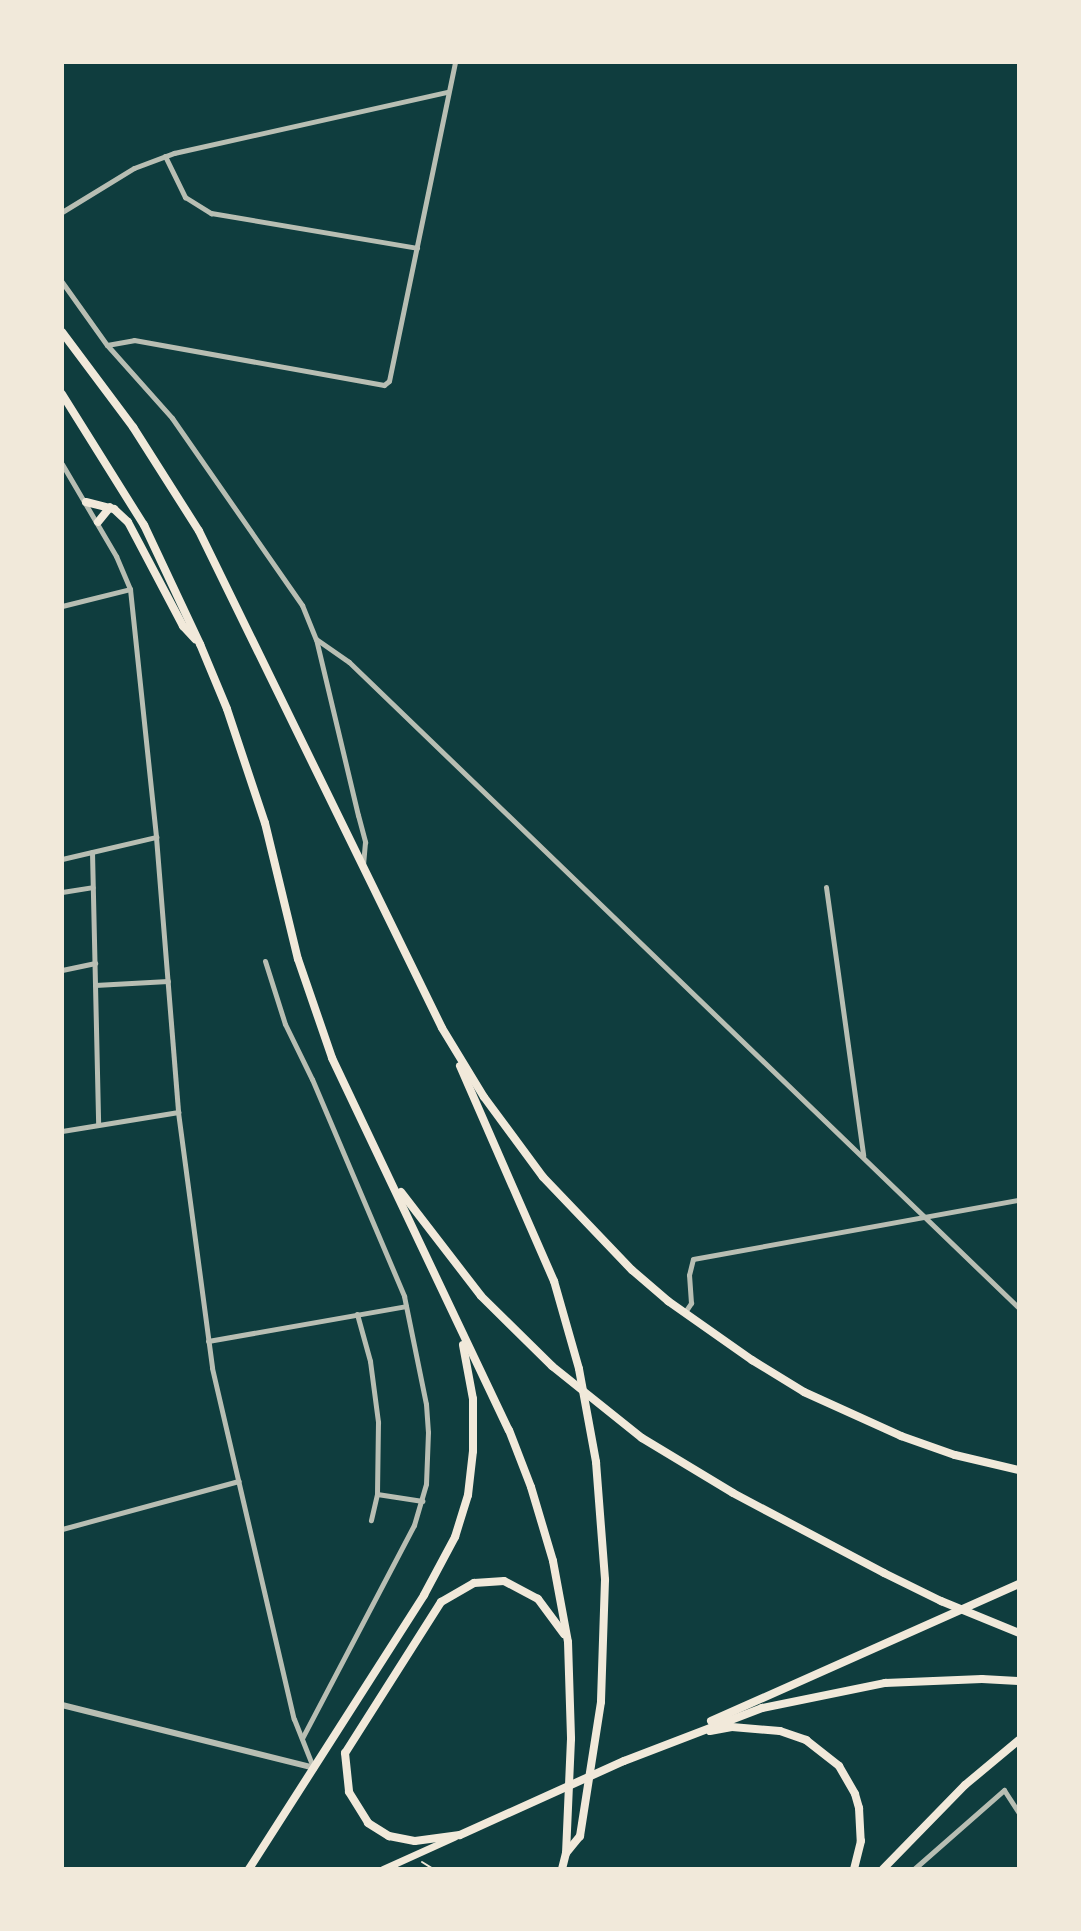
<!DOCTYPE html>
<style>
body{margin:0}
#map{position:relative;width:1081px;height:1931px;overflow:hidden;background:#0f3d3e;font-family:"Public Sans",sans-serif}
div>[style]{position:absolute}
.path>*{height:2px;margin:-1px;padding:0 1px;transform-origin:1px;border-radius:1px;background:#f1e9da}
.minor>*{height:5px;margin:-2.5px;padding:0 2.5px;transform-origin:2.5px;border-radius:2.5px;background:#b8beb3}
.tertiary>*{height:6px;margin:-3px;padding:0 3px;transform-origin:3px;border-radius:3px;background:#b8beb3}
.secondary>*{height:7px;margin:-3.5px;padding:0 3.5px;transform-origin:3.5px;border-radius:3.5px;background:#f1e9da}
.primary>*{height:8px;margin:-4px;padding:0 4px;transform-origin:4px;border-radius:4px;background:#f1e9da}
.trunk>*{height:8px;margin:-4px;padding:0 4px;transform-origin:4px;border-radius:4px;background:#f1e9da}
span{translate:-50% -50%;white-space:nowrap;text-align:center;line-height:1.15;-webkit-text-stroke:8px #f1e9da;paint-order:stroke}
.frame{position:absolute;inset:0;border:64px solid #f1e9da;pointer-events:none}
</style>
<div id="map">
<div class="path">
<div style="left:422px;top:1862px;width:13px;rotate:32deg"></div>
</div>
<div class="minor">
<div style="left:165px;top:156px;width:46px;rotate:64deg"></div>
<div style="left:185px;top:197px;width:31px;rotate:32deg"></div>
<div style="left:211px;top:213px;width:209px;rotate:9.6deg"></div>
<div style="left:62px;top:212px;width:84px;rotate:-31.4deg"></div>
<div style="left:134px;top:168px;width:43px;rotate:-20.6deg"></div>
<div style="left:174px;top:153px;width:280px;rotate:-12.6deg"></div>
<div style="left:62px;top:282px;width:77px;rotate:54.5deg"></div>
<div style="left:107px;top:345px;width:98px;rotate:48.3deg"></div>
<div style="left:172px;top:418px;width:228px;rotate:55.2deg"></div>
<div style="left:302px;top:605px;width:37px;rotate:68deg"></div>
<div style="left:316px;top:639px;width:181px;rotate:76.6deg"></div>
<div style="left:358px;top:815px;width:28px;rotate:75deg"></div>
<div style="left:365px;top:842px;width:23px;rotate:95deg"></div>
<div style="left:107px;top:345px;width:27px;rotate:-10deg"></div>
<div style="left:134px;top:340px;width:254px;rotate:10.2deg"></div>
<div style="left:384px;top:385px;width:6px;rotate:-39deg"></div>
<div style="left:389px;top:381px;width:326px;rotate:-78.3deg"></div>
<div style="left:62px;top:464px;width:107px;rotate:59.6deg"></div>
<div style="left:116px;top:556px;width:36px;rotate:67deg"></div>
<div style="left:130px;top:589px;width:249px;rotate:84deg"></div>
<div style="left:156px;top:837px;width:276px;rotate:85.4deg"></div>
<div style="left:178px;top:1112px;width:258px;rotate:82.4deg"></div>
<div style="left:212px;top:1368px;width:360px;rotate:76.9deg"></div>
<div style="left:294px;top:1719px;width:52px;rotate:68.4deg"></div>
<div style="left:62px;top:606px;width:70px;rotate:-14deg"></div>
<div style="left:316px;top:639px;width:40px;rotate:34.9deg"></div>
<div style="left:349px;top:662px;width:931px;rotate:43.96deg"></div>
<div style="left:92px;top:852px;width:272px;rotate:88.7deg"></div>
<div style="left:62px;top:859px;width:97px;rotate:-13.2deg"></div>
<div style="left:826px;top:887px;width:271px;rotate:82.1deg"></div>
<div style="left:62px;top:892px;width:31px;rotate:-9deg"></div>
<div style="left:265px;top:961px;width:66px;rotate:72.4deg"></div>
<div style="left:285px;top:1024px;width:61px;rotate:63.9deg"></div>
<div style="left:312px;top:1079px;width:236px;rotate:67deg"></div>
<div style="left:404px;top:1296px;width:110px;rotate:78.5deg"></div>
<div style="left:426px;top:1404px;width:28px;rotate:86deg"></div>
<div style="left:428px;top:1432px;width:52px;rotate:92.2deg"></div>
<div style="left:426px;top:1484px;width:43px;rotate:106.3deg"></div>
<div style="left:414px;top:1525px;width:241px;rotate:117.7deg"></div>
<div style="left:62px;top:970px;width:34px;rotate:-12deg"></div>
<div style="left:95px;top:985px;width:73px;rotate:-3.1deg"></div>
<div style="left:62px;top:1131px;width:118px;rotate:-9.3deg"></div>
<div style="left:685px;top:1312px;width:11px;rotate:-56deg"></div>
<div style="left:691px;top:1303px;width:28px;rotate:-94deg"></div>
<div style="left:689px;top:1275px;width:16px;rotate:-76deg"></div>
<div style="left:693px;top:1259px;width:331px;rotate:-10.3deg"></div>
<div style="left:357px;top:1314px;width:49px;rotate:74.5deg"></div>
<div style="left:370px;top:1361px;width:62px;rotate:82.5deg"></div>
<div style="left:378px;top:1422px;width:72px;rotate:90.8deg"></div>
<div style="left:377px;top:1494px;width:27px;rotate:103deg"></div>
<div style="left:208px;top:1341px;width:201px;rotate:-10deg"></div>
<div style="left:377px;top:1494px;width:46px;rotate:8.8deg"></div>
<div style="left:62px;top:1529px;width:183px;rotate:-15.2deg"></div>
<div style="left:914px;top:1869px;width:120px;rotate:-41.3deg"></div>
<div style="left:1004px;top:1790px;width:27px;rotate:57deg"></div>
</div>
<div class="tertiary">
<div style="left:62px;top:1705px;width:260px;rotate:14deg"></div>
</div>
<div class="secondary">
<div style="left:383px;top:1869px;width:78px;rotate:-24.3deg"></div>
</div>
<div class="primary">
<div style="left:562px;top:1869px;width:16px;rotate:-76deg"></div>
</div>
<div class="trunk">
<div style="left:62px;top:332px;width:119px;rotate:53.2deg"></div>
<div style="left:133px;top:427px;width:123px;rotate:57.6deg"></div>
<div style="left:199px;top:531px;width:553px;rotate:63.94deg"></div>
<div style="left:442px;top:1028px;width:81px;rotate:58.7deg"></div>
<div style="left:484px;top:1097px;width:99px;rotate:53.6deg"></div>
<div style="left:543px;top:1177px;width:129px;rotate:46.3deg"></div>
<div style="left:632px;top:1270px;width:48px;rotate:40.7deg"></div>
<div style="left:668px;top:1301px;width:103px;rotate:35.1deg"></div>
<div style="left:752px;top:1360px;width:61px;rotate:31.6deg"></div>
<div style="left:804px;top:1392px;width:107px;rotate:24.4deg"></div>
<div style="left:901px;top:1436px;width:57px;rotate:19.4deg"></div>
<div style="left:955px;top:1455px;width:66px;rotate:13.2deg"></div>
<div style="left:62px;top:394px;width:155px;rotate:58deg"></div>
<div style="left:144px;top:525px;width:132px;rotate:64.8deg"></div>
<div style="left:200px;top:644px;width:70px;rotate:67.4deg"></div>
<div style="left:227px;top:709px;width:120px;rotate:71.6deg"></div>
<div style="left:265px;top:823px;width:140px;rotate:76.4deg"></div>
<div style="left:298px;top:959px;width:105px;rotate:71deg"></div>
<div style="left:332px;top:1058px;width:412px;rotate:64.6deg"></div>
<div style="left:509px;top:1430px;width:61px;rotate:68.9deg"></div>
<div style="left:531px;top:1487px;width:77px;rotate:73.4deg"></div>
<div style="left:553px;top:1561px;width:82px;rotate:79.5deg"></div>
<div style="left:568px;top:1642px;width:97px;rotate:88.2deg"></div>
<div style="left:571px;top:1739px;width:114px;rotate:92.5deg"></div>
<div style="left:86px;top:502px;width:29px;rotate:14deg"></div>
<div style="left:114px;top:509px;width:19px;rotate:43deg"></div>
<div style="left:128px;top:522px;width:118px;rotate:62.1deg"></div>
<div style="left:183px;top:626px;width:18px;rotate:47deg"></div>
<div style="left:98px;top:522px;width:19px;rotate:-51deg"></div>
<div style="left:460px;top:1066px;width:235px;rotate:66.4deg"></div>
<div style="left:554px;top:1281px;width:91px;rotate:74.1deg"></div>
<div style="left:579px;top:1369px;width:95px;rotate:79.6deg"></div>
<div style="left:596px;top:1462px;width:118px;rotate:85.6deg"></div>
<div style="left:605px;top:1580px;width:122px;rotate:91.9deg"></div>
<div style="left:601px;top:1702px;width:136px;rotate:98.9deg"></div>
<div style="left:580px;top:1836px;width:22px;rotate:129deg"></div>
<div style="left:401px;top:1192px;width:131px;rotate:52.4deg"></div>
<div style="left:481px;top:1296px;width:100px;rotate:44.6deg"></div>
<div style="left:552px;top:1366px;width:115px;rotate:38.7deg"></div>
<div style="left:642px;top:1438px;width:106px;rotate:31.1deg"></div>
<div style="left:733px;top:1493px;width:171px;rotate:27.9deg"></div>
<div style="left:884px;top:1573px;width:64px;rotate:26.2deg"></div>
<div style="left:941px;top:1601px;width:84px;rotate:22.3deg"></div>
<div style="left:564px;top:1634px;width:44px;rotate:-126.6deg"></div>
<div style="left:538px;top:1599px;width:38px;rotate:-152deg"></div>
<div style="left:504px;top:1581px;width:30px;rotate:176deg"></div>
<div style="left:474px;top:1583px;width:38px;rotate:150deg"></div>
<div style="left:441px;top:1602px;width:179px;rotate:122.4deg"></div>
<div style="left:345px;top:1753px;width:39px;rotate:84deg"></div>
<div style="left:349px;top:1792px;width:36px;rotate:58deg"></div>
<div style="left:368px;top:1823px;width:25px;rotate:32deg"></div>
<div style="left:389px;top:1836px;width:26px;rotate:11deg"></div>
<div style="left:415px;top:1841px;width:45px;rotate:-7.6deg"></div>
<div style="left:460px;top:1835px;width:180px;rotate:-24.3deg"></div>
<div style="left:624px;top:1761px;width:148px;rotate:-21deg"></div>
<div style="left:762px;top:1708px;width:126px;rotate:-11.5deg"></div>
<div style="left:885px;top:1683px;width:97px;rotate:-2.4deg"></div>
<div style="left:982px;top:1679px;width:37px;rotate:3deg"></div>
<div style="left:711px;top:1721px;width:337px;rotate:-24deg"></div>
<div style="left:710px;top:1731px;width:22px;rotate:-10deg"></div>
<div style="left:732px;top:1727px;width:48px;rotate:4.8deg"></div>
<div style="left:780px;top:1731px;width:28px;rotate:19deg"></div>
<div style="left:806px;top:1740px;width:42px;rotate:38.2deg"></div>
<div style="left:839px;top:1766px;width:32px;rotate:60deg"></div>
<div style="left:855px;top:1794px;width:15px;rotate:74deg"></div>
<div style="left:859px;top:1808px;width:33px;rotate:87deg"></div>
<div style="left:861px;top:1841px;width:29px;rotate:104deg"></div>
<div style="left:249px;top:1869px;width:325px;rotate:-57.4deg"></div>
<div style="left:424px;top:1595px;width:66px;rotate:-61.9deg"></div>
<div style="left:455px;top:1537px;width:44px;rotate:-72.8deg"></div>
<div style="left:468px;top:1495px;width:44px;rotate:-83.5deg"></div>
<div style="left:473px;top:1451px;width:52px;rotate:-90deg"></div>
<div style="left:473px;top:1399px;width:55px;rotate:-100.5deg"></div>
<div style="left:883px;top:1869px;width:117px;rotate:-45.7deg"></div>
<div style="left:965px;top:1785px;width:70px;rotate:-39.8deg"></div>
</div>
<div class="frame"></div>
</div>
